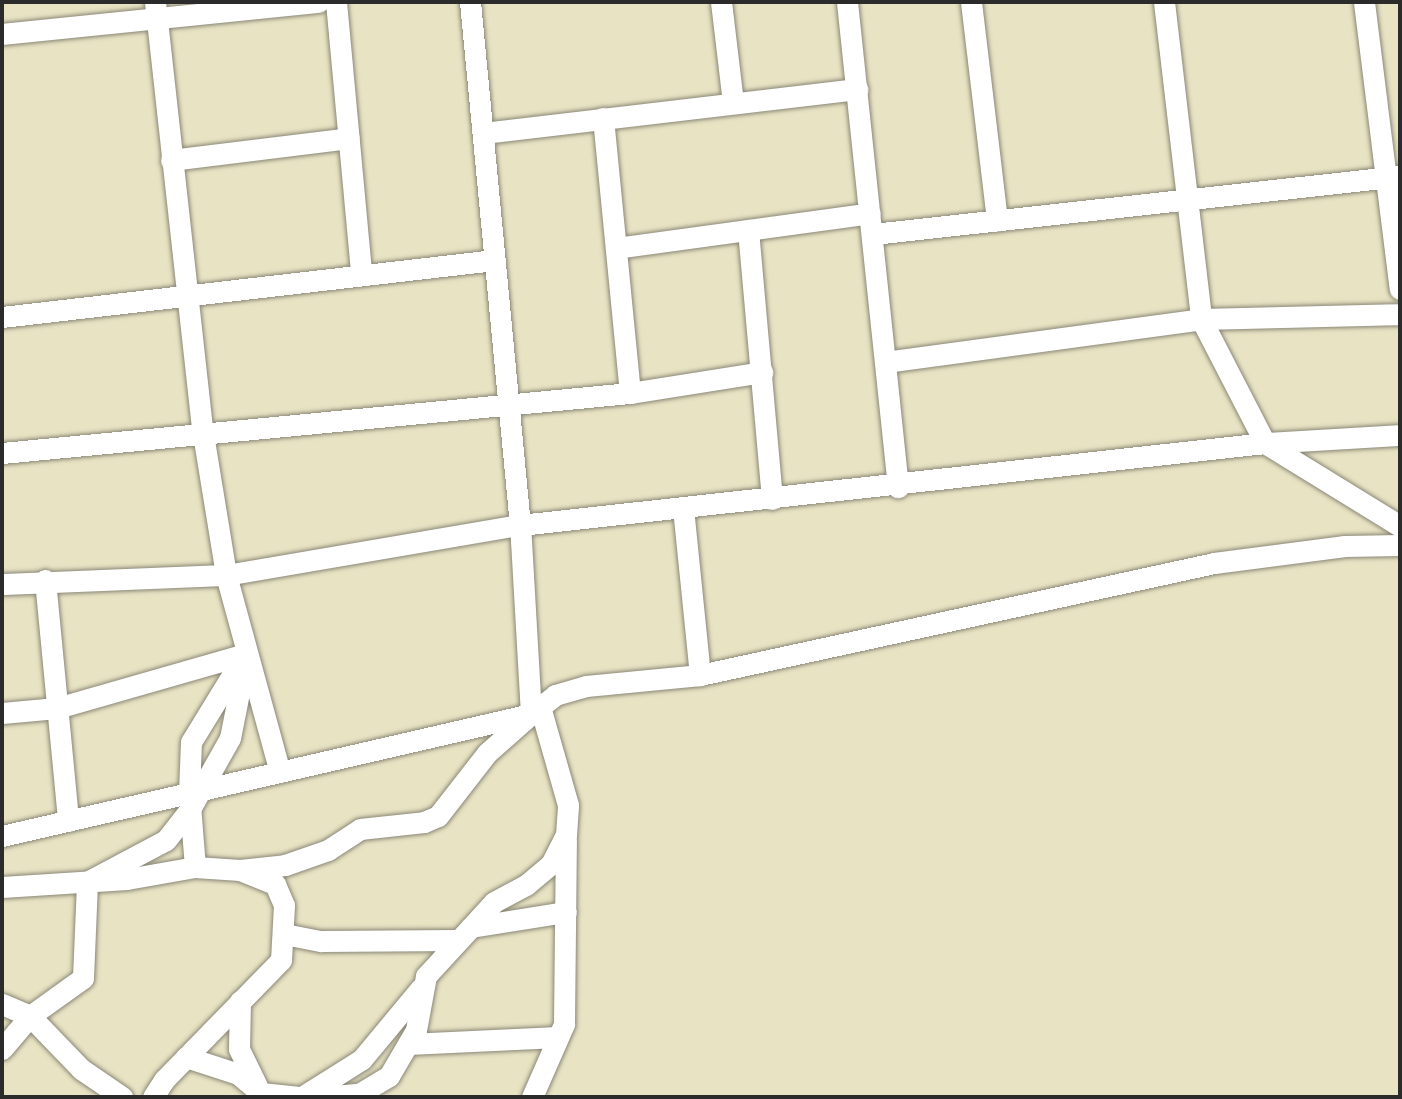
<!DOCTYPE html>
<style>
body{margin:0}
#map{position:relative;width:1402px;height:1099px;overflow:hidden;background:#e8e3c3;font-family:"IM FELL Great Primer",serif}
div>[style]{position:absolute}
.roads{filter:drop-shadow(0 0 2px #8a8777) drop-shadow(0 0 2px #8a8777)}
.minor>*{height:21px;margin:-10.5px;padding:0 10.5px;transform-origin:10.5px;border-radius:10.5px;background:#fff}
span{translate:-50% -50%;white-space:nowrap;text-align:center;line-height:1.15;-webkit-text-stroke:5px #f7f3e8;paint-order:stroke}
.frame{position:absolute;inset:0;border:4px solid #2b2b2b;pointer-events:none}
</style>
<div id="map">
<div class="roads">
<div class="minor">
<div style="left:155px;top:2px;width:435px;rotate:83.7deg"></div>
<div style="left:203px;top:434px;width:143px;rotate:80.7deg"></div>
<div style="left:226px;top:575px;width:204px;rotate:74.7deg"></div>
<div style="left:336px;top:2px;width:273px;rotate:84.7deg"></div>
<div style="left:721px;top:2px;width:101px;rotate:83.2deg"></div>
<div style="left:847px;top:2px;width:488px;rotate:84deg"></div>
<div style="left:971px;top:2px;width:220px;rotate:83.2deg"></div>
<div style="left:1164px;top:2px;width:319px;rotate:83.3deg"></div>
<div style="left:1201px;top:319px;width:140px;rotate:62.7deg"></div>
<div style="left:1265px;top:443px;width:158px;rotate:31.6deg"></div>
<div style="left:1364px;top:2px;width:289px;rotate:82.9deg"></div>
<div style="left:2px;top:34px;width:318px;rotate:-5.8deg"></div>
<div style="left:603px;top:118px;width:276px;rotate:84.4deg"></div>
<div style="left:483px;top:133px;width:377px;rotate:-6.7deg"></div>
<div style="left:171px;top:160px;width:179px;rotate:-7deg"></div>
<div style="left:748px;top:230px;width:270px;rotate:84.9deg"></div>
<div style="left:873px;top:234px;width:530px;rotate:-6.28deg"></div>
<div style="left:616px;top:248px;width:256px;rotate:-7.8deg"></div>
<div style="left:2px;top:317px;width:496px;rotate:-6.6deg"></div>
<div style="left:885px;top:362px;width:319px;rotate:-7.7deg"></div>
<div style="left:1201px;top:319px;width:199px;rotate:-1.4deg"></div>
<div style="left:2px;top:453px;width:631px;rotate:-5.46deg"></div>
<div style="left:630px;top:393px;width:134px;rotate:-9deg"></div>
<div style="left:683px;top:508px;width:168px;rotate:84.2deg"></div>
<div style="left:45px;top:580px;width:242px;rotate:84.5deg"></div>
<div style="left:2px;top:584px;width:224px;rotate:-2.3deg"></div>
<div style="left:226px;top:575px;width:298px;rotate:-9.7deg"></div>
<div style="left:520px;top:525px;width:749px;rotate:-6.28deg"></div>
<div style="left:1265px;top:443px;width:135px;rotate:-3.4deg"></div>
<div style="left:2px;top:713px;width:55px;rotate:-5.2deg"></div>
<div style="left:57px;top:708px;width:196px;rotate:-16deg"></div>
<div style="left:2px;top:836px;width:543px;rotate:-12.99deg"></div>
<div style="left:531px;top:714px;width:31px;rotate:-38deg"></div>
<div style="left:555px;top:695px;width:32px;rotate:-16deg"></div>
<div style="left:586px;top:686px;width:115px;rotate:-5.5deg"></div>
<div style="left:700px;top:675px;width:526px;rotate:-12.29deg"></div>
<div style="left:1214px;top:563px;width:132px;rotate:-7.4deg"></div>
<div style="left:1345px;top:546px;width:55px;rotate:-1deg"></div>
<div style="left:195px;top:867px;width:74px;rotate:-94.6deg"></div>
<div style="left:189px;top:793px;width:51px;rotate:-87.8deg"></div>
<div style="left:191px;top:742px;width:103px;rotate:-58.5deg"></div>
<div style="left:240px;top:870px;width:45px;rotate:-6.3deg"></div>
<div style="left:285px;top:865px;width:46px;rotate:-19.2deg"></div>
<div style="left:328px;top:850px;width:38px;rotate:-33deg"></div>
<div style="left:360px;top:829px;width:64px;rotate:-6.2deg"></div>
<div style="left:424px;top:822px;width:15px;rotate:-23deg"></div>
<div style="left:438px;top:816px;width:80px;rotate:-52.1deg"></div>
<div style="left:487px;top:753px;width:59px;rotate:-41.6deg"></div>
<div style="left:531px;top:714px;width:189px;rotate:-93.3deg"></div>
<div style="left:520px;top:525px;width:525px;rotate:-95.46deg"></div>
<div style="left:2px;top:887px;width:125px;rotate:-3.7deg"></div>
<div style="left:127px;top:879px;width:69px;rotate:-10deg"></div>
<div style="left:195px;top:867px;width:45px;rotate:3.8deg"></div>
<div style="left:240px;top:870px;width:38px;rotate:22deg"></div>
<div style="left:275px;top:884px;width:23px;rotate:67deg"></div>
<div style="left:284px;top:905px;width:55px;rotate:93.1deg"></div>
<div style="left:281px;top:960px;width:168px;rotate:134.3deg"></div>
<div style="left:164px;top:1080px;width:20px;rotate:123deg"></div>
<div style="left:471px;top:927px;width:96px;rotate:-9deg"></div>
<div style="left:284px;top:934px;width:38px;rotate:11deg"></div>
<div style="left:321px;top:941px;width:136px;rotate:-0.4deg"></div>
<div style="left:240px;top:1001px;width:48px;rotate:91.2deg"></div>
<div style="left:239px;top:1049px;width:41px;rotate:64.1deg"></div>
<div style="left:2px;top:1004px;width:30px;rotate:23deg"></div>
<div style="left:30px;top:1016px;width:74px;rotate:46.1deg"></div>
<div style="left:81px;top:1069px;width:50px;rotate:34.3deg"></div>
<div style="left:408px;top:1044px;width:150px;rotate:-2.7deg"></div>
<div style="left:2px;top:1049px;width:43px;rotate:-49.7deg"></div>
<div style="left:30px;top:1016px;width:65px;rotate:-35.6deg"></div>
<div style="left:83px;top:978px;width:96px;rotate:-87.6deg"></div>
<div style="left:87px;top:882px;width:89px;rotate:-28deg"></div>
<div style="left:166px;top:840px;width:39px;rotate:-52deg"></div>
<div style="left:190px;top:809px;width:81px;rotate:-60.6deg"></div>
<div style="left:230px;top:738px;width:72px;rotate:-78.8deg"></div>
<div style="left:186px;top:1057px;width:55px;rotate:18.1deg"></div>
<div style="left:238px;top:1074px;width:30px;rotate:40deg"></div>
<div style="left:261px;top:1093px;width:36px;rotate:6deg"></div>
<div style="left:302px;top:1097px;width:71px;rotate:-32.3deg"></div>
<div style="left:362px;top:1059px;width:92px;rotate:-50.3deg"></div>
<div style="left:322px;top:1097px;width:37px;rotate:-5deg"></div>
<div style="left:359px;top:1094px;width:35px;rotate:-31deg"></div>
<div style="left:389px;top:1076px;width:53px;rotate:-59.6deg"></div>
<div style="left:416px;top:1030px;width:55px;rotate:-79.5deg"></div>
<div style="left:426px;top:976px;width:100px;rotate:-47.4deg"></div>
<div style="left:494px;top:902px;width:36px;rotate:-28deg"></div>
<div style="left:526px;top:885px;width:33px;rotate:-40deg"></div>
<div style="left:551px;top:864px;width:33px;rotate:-63deg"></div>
<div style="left:566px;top:835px;width:30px;rotate:-86deg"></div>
<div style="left:568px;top:805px;width:102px;rotate:-105.9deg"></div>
<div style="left:532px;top:1097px;width:80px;rotate:-66.3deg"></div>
<div style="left:564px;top:1024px;width:184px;rotate:-89.4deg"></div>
</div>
</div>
<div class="frame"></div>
</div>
